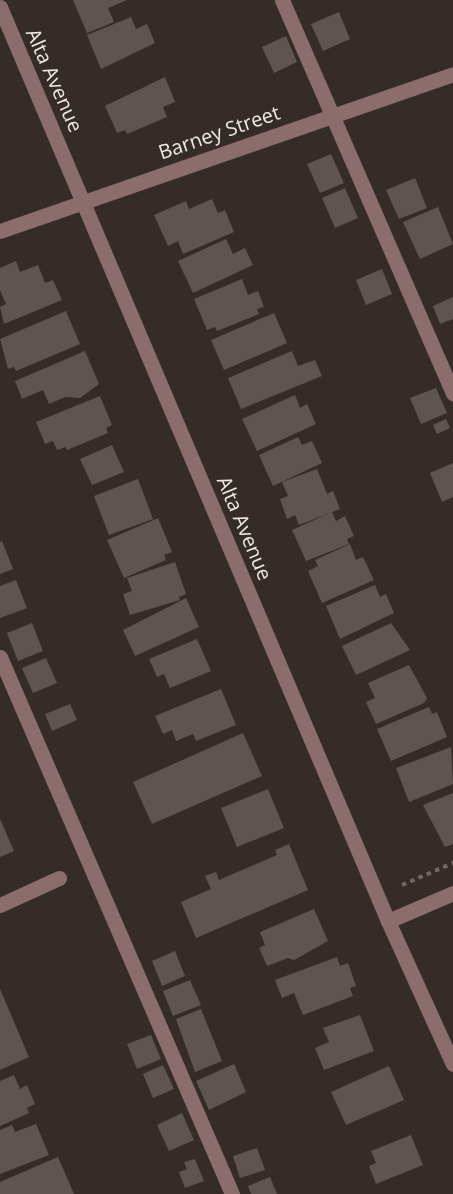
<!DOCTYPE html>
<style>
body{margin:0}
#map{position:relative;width:453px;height:1194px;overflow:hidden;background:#352c27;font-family:"Open Sans",sans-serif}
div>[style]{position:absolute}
.building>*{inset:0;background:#5f5550}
.path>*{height:4px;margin-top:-2px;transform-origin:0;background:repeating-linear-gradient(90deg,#716965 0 4.5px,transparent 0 9px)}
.minor>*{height:15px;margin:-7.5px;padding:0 7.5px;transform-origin:7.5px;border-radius:7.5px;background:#8b6d6d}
span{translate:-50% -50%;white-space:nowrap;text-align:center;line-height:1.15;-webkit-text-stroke:5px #352c27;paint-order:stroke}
.street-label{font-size:20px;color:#efe9e6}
</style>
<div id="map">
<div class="building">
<div style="clip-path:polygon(73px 0,127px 0,108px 8px,114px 22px,87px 33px)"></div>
<div style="clip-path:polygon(339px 12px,350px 39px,323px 51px,311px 24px)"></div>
<div style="clip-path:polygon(131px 17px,136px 29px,147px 24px,155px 43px,101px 69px,87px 35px)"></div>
<div style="clip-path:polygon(286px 36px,297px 62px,274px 73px,262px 47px)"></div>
<div style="clip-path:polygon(165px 77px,175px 102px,163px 107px,167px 117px,127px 134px,125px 130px,117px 133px,105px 106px)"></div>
<div style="clip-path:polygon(331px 154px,344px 183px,320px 193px,307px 164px)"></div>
<div style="clip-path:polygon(415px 178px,427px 208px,399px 219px,386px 190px)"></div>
<div style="clip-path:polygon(345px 188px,358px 218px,335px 228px,322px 198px)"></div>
<div style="clip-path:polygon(212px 199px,218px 213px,225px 210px,234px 232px,183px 254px,178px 241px,168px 246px,154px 215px,186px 201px,189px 209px)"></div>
<div style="clip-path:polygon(438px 207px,453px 244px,420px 259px,403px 222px)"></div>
<div style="clip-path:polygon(226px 239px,233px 254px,245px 248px,253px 265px,193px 293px,178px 261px)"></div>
<div style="clip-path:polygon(16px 261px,20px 272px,38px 265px,45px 283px,53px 280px,62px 300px,4px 324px,0 307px,6px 304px,0 290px,0 268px)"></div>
<div style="clip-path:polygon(382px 269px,392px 294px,366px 305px,356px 280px)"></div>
<div style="clip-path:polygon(242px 279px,248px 295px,258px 291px,264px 307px,257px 309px,259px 314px,217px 331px,215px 327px,207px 330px,194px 299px)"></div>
<div style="clip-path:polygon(453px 297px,453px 319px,440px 324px,433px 306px)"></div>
<div style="clip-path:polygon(66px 311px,80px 344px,16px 371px,14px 367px,8px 369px,0 339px)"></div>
<div style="clip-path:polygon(274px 313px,287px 343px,224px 370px,211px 340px)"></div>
<div style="clip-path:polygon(85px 351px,99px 384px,80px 398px,65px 397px,49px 404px,43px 390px,22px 399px,15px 381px)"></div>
<div style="clip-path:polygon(292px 351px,298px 366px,315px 360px,322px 376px,241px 409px,228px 378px)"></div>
<div style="clip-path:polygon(436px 388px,447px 413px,421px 424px,410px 398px)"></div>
<div style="clip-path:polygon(295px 395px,300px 408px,307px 404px,316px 424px,257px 451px,242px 419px)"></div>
<div style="clip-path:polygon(100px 396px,112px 425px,106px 428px,108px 433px,67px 450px,66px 447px,57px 450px,53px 441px,45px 444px,36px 422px)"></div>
<div style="clip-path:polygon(446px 419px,450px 428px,437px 434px,433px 425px)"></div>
<div style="clip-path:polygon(298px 437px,302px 445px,312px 441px,322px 463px,273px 486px,259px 455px)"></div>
<div style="clip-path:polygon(112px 445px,124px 472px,92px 485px,80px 459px)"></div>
<div style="clip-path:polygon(453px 463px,453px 497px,442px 502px,430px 473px)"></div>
<div style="clip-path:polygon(317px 469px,327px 494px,333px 491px,340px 509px,299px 525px,295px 515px,287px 519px,280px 499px,288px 496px,282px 482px)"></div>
<div style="clip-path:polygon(138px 479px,153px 519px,109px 535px,94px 496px)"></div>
<div style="clip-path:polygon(332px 512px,336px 521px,345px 516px,354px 536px,347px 539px,349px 544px,306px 561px,292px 530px)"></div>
<div style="clip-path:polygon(158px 518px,172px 552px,164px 555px,166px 560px,124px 578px,107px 540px)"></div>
<div style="clip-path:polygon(2px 541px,13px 569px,0 574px,0 542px)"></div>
<div style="clip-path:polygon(350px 544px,356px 560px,363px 557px,374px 580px,322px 603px,308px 571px,318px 566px,315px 560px)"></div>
<div style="clip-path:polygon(175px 562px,186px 594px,179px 597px,180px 600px,130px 615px,123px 594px,132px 591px,127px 578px)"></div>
<div style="clip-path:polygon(16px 580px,27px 608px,0 618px,0 586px)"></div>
<div style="clip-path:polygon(375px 585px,380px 597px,386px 594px,394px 613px,340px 639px,326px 606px)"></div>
<div style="clip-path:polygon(186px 598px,199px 627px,135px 656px,123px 630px)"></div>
<div style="clip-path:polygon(32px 623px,43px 651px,18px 661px,7px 633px)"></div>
<div style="clip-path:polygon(391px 623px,410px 650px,356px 675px,342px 646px)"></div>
<div style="clip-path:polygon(197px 639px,211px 671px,170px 688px,164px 674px,157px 677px,149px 659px)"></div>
<div style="clip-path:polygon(46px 658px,57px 683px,33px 693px,22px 668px)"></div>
<div style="clip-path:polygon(409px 665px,427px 698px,424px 703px,376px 724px,366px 702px,375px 698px,368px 683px)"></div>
<div style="clip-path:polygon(221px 689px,236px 725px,196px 741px,193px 734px,176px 741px,172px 730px,163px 734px,155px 716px)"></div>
<div style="clip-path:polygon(70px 704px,77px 720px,52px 731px,45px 714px)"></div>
<div style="clip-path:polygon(429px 707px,432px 714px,437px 712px,447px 737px,391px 761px,377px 729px)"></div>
<div style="clip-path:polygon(243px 733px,262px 776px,152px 824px,133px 782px)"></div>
<div style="clip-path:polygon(451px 747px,453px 784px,409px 802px,396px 768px)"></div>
<div style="clip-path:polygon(268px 789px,284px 828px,237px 847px,221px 808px)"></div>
<div style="clip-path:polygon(453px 793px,453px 844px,445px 847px,423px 805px)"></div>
<div style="clip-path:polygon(0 819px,14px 851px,0 857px)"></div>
<div style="clip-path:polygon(289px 844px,308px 890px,196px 938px,181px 902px,211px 889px,205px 876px,216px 872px,219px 880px,277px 855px,275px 850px)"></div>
<div style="clip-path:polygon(314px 909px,328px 941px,294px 960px,288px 958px,267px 966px,259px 948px,265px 945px,260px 932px)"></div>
<div style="clip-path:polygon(175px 951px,185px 976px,162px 986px,152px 961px)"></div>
<div style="clip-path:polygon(337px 957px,340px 966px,348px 963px,356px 986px,350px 988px,353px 996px,303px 1015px,294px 993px,282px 998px,275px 980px)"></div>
<div style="clip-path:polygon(190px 980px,201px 1005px,173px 1016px,163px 991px)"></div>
<div style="clip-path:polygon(0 989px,29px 1057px,0 1070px)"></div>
<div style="clip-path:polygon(201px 1009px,222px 1061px,195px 1072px,176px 1019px)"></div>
<div style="clip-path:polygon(360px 1015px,374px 1051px,324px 1070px,315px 1048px,329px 1042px,323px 1028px)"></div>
<div style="clip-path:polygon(151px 1035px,161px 1059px,137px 1069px,127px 1044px)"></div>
<div style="clip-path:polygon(234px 1064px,246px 1092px,209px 1110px,196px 1081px)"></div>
<div style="clip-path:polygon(163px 1065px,174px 1089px,153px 1098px,143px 1074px)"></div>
<div style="clip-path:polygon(389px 1066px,404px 1100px,346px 1125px,331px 1092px)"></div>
<div style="clip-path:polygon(14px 1075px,20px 1089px,27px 1085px,35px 1104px,27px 1108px,29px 1113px,0 1126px,0 1081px)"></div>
<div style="clip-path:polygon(182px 1113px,194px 1140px,169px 1151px,157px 1125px)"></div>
<div style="clip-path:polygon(36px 1124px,49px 1155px,0 1174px,0 1130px,12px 1125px,15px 1132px)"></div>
<div style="clip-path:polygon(411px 1135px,423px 1165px,376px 1184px,369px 1166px,376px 1163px,371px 1151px)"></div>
<div style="clip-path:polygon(257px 1148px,265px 1170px,240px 1178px,233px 1156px)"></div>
<div style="clip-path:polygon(58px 1157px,74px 1194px,0 1194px,0 1182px)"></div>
<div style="clip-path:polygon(195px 1159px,204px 1181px,185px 1188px,179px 1172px,187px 1169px,184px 1162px)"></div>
<div style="clip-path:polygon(270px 1177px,277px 1194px,251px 1194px,248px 1186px)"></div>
</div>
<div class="path">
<div style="left:402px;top:885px;width:56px;rotate:-23.3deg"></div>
</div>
<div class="minor">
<div style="left:282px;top:0;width:429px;rotate:66.5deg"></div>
<div style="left:0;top:7px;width:993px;rotate:67deg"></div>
<div style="left:388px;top:921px;width:157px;rotate:65.6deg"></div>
<div style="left:0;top:231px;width:479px;rotate:-19.1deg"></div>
<div style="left:0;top:657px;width:585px;rotate:66.63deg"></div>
<div style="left:0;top:905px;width:65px;rotate:-24.6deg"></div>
<div style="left:388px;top:921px;width:71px;rotate:-23.3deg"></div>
</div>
<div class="street-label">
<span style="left:55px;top:80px;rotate:66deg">Alta Avenue</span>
<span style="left:219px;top:132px;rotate:-19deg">Barney Street</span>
<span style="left:245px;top:528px;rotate:67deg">Alta Avenue</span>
</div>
</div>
